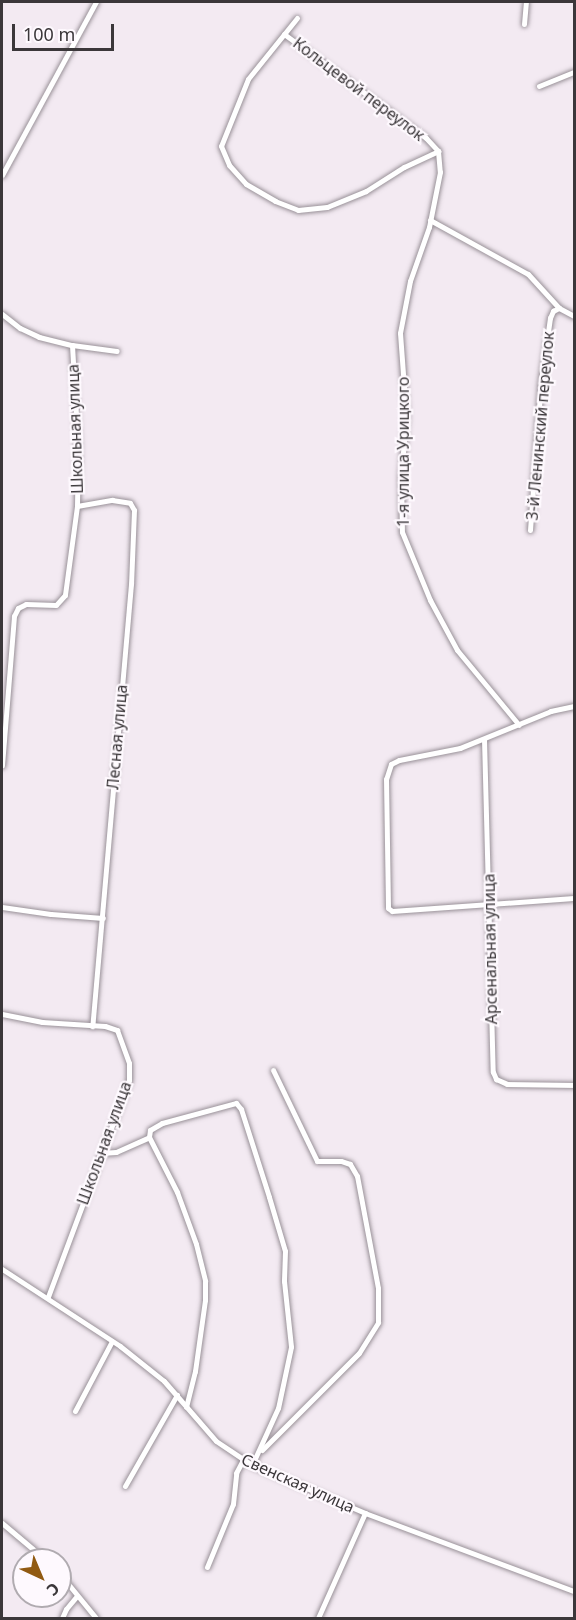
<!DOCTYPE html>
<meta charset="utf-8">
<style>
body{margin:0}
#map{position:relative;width:576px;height:1620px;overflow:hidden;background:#f3eaf2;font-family:"Noto Sans",sans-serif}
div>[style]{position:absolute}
.roads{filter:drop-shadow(0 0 2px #999198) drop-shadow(0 0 2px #999198)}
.street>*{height:5px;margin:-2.5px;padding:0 2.5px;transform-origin:2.5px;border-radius:2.5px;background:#fff}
span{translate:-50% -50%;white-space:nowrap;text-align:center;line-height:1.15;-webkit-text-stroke:4.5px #fef9fe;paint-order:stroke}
.street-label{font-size:16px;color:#3b373a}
.frame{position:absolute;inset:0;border:3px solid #3b373a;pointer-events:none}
.north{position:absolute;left:12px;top:1548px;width:60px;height:60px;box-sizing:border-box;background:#fef9fe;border:2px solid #b0abb0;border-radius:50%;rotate:136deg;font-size:16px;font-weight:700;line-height:24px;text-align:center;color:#3b373a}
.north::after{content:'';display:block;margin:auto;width:21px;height:27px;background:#915a12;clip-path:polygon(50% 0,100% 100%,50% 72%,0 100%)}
.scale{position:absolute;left:12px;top:24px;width:102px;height:27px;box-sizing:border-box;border:3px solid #3b373a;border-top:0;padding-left:8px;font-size:18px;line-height:21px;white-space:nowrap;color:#3b373a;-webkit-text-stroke:4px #fef9fe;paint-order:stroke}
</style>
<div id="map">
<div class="roads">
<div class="street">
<div style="left:297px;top:18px;width:78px;rotate:128.8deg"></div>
<div style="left:248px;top:79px;width:72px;rotate:111.9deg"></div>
<div style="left:221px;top:146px;width:21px;rotate:67deg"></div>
<div style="left:229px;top:165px;width:25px;rotate:48deg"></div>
<div style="left:246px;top:184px;width:34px;rotate:30deg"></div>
<div style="left:275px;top:201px;width:25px;rotate:21deg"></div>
<div style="left:298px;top:210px;width:29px;rotate:-6deg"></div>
<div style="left:327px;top:207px;width:42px;rotate:-22.3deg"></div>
<div style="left:366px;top:191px;width:45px;rotate:-32.3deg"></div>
<div style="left:404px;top:167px;width:38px;rotate:-25deg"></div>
<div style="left:524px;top:24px;width:22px;rotate:-85deg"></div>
<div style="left:284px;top:34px;width:176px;rotate:36.2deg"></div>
<div style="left:426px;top:138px;width:18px;rotate:47deg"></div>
<div style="left:539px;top:86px;width:38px;rotate:-22deg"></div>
<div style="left:438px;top:151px;width:21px;rotate:85deg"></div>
<div style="left:440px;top:172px;width:56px;rotate:101.3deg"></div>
<div style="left:429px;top:227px;width:57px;rotate:109.4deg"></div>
<div style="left:410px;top:281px;width:53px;rotate:100.9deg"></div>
<div style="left:400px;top:333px;width:82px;rotate:85.8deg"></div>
<div style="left:406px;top:415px;width:62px;rotate:94.6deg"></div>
<div style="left:401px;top:477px;width:55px;rotate:89deg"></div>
<div style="left:402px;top:532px;width:74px;rotate:67.6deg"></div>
<div style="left:430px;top:600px;width:57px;rotate:61.6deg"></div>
<div style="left:457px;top:650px;width:97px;rotate:50.4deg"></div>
<div style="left:2px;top:175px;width:197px;rotate:-61.5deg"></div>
<div style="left:430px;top:220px;width:112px;rotate:28.9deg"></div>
<div style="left:528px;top:274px;width:46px;rotate:47.6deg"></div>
<div style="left:2px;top:314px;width:23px;rotate:38deg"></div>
<div style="left:20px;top:328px;width:21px;rotate:25deg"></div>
<div style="left:39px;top:337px;width:34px;rotate:14deg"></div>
<div style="left:72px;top:345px;width:103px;rotate:86.7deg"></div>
<div style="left:78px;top:448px;width:58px;rotate:91deg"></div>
<div style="left:77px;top:506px;width:90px;rotate:97.7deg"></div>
<div style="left:65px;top:595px;width:13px;rotate:132deg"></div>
<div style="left:56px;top:605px;width:30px;rotate:-178deg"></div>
<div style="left:26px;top:604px;width:9px;rotate:153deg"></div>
<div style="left:18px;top:608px;width:9px;rotate:117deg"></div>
<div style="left:14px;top:616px;width:150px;rotate:94.6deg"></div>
<div style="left:72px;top:345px;width:45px;rotate:7.6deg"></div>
<div style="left:77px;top:506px;width:36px;rotate:-10deg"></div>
<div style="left:112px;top:500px;width:18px;rotate:9deg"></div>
<div style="left:130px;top:503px;width:8px;rotate:60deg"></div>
<div style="left:134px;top:510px;width:74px;rotate:92.3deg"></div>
<div style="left:131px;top:584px;width:444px;rotate:95deg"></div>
<div style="left:530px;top:530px;width:149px;rotate:-85.8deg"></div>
<div style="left:541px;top:381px;width:64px;rotate:-81.9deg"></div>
<div style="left:550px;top:318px;width:8px;rotate:-67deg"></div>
<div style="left:553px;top:311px;width:7px;rotate:-27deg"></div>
<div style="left:559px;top:308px;width:17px;rotate:28deg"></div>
<div style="left:574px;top:706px;width:24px;rotate:168deg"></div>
<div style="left:551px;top:711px;width:98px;rotate:157.9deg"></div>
<div style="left:460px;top:748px;width:62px;rotate:168.9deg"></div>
<div style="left:399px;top:760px;width:9px;rotate:153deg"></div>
<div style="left:391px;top:764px;width:16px;rotate:108deg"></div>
<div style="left:386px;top:779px;width:129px;rotate:89.1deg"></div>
<div style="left:388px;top:908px;width:5px;rotate:37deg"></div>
<div style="left:392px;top:911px;width:182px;rotate:-4.1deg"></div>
<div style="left:484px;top:739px;width:333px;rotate:88.5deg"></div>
<div style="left:493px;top:1072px;width:8px;rotate:67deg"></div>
<div style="left:496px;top:1079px;width:12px;rotate:24deg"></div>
<div style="left:507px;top:1084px;width:67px;rotate:0.9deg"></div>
<div style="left:2px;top:907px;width:49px;rotate:8.1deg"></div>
<div style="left:51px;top:914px;width:52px;rotate:4.4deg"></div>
<div style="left:2px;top:1014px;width:41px;rotate:11.3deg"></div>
<div style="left:42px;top:1022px;width:63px;rotate:3.6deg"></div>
<div style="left:105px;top:1026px;width:13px;rotate:18deg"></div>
<div style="left:117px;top:1030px;width:35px;rotate:70deg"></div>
<div style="left:129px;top:1063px;width:17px;rotate:90deg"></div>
<div style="left:129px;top:1080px;width:232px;rotate:110.5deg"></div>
<div style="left:149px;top:1137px;width:7px;rotate:-82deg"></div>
<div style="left:150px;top:1130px;width:14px;rotate:-30deg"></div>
<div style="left:162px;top:1123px;width:77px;rotate:-15.1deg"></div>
<div style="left:236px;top:1103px;width:8px;rotate:50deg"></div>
<div style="left:241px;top:1109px;width:92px;rotate:72.3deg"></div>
<div style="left:269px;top:1197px;width:56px;rotate:73.5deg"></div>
<div style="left:285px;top:1251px;width:30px;rotate:92deg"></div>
<div style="left:284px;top:1281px;width:66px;rotate:83.9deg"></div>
<div style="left:291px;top:1347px;width:62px;rotate:102deg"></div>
<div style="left:278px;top:1408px;width:63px;rotate:114.5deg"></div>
<div style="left:101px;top:1153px;width:15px;rotate:-4deg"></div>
<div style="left:116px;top:1152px;width:36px;rotate:-24deg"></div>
<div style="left:149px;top:1137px;width:62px;rotate:63deg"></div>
<div style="left:177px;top:1192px;width:55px;rotate:69.9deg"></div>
<div style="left:196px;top:1244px;width:38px;rotate:76deg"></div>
<div style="left:205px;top:1281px;width:19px;rotate:90deg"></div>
<div style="left:205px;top:1300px;width:72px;rotate:98deg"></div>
<div style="left:195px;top:1371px;width:37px;rotate:104deg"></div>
<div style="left:2px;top:1269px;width:141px;rotate:33.1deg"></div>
<div style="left:120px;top:1346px;width:56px;rotate:38.5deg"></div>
<div style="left:164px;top:1381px;width:79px;rotate:49.1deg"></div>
<div style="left:216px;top:1441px;width:43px;rotate:33.7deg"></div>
<div style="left:252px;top:1465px;width:123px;rotate:23deg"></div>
<div style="left:365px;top:1513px;width:223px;rotate:20.5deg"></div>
<div style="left:75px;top:1411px;width:79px;rotate:-62.1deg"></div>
<div style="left:262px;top:1450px;width:137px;rotate:-45deg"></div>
<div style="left:359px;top:1353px;width:36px;rotate:-58deg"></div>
<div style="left:378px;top:1322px;width:34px;rotate:-90deg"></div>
<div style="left:378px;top:1288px;width:114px;rotate:-100.6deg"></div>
<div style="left:357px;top:1176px;width:14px;rotate:-120deg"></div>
<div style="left:350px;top:1164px;width:9px;rotate:-162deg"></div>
<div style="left:341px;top:1161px;width:24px;rotate:180deg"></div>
<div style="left:317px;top:1161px;width:101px;rotate:-115.8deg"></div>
<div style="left:125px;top:1486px;width:105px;rotate:-60.3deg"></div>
<div style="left:2px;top:1523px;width:57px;rotate:40.1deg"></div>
<div style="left:207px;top:1567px;width:68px;rotate:-67.6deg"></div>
<div style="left:233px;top:1504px;width:31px;rotate:-84deg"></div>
<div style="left:236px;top:1473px;width:15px;rotate:-62deg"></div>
<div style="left:60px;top:1574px;width:57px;rotate:50.7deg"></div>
<div style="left:62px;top:1618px;width:10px;rotate:-66deg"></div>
<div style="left:66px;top:1609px;width:17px;rotate:-50deg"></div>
<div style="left:318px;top:1618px;width:115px;rotate:-65.9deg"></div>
</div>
</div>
<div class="street-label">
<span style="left:359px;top:89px;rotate:37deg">Кольцевой переулок</span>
<span style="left:540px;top:426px;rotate:-85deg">3-й Ленинский переулок</span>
<span style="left:75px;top:429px;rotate:-92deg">Школьная улица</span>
<span style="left:403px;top:452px;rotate:-90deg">1-я улица Урицкого</span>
<span style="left:117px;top:737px;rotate:-85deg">Лесная улица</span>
<span style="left:490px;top:949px;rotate:-91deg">Арсенальная улица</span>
<span style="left:104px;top:1143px;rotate:-70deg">Школьная улица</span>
<span style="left:298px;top:1483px;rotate:24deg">Свенская улица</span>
</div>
<div class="frame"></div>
<div class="north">С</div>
<div class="scale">100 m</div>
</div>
